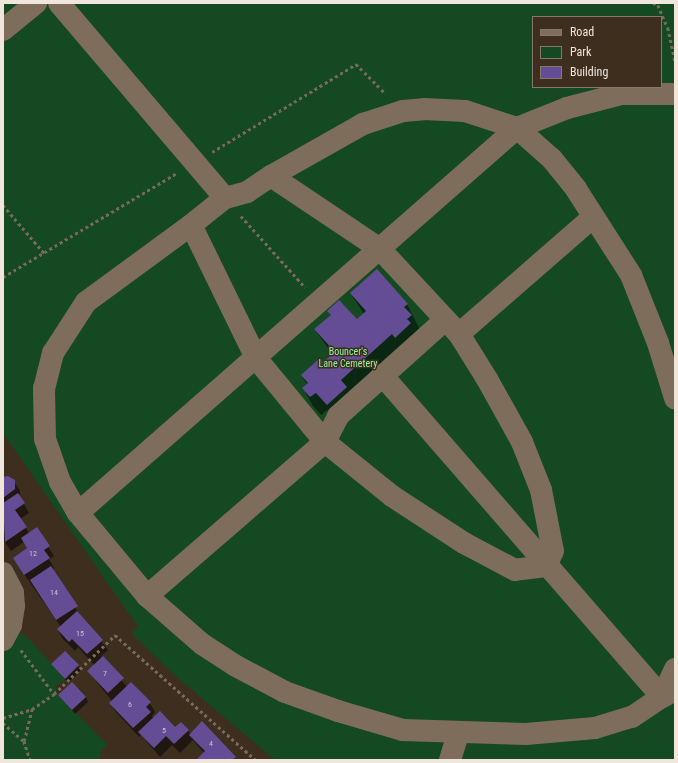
<!DOCTYPE html>
<style>
body{margin:0}
#map{position:relative;width:678px;height:763px;overflow:hidden;background:#3d2e1e;font-family:"Roboto Condensed",sans-serif}
div>[style]{position:absolute}
.green>*{inset:0;background:#144922}
.shadow>*{inset:0;background:#0007}
.building>*{inset:0;background:#654d95}
.path>*{height:2.5px;margin-top:-1.25px;transform-origin:0;background:repeating-linear-gradient(90deg,#776a5c 0 3px,transparent 0 6px)}
.minor>*{height:22px;margin:-11px;padding:0 11px;transform-origin:11px;border-radius:11px;background:#7f6d5b}
span{translate:-50% -50%;white-space:nowrap;text-align:center;line-height:1.15;-webkit-text-stroke:3px #3d2e1e;paint-order:stroke}
.number-label{font-size:8px;color:#cdc0ca}
.number-label span{-webkit-text-stroke-width:0}
.park-label{font-size:10px;color:#91f2a2}
.frame{position:absolute;inset:0;border:4px solid #f0e6dc;pointer-events:none}
.legend{position:absolute;left:532px;top:16px;width:130px;height:72px;box-sizing:border-box;background:#3d2e1e;border:1px solid #85786a;margin:0;padding:5px 7px;list-style:none;font-size:12px;color:#f0e6dc}
.legend li{display:flex;align-items:center;gap:8px;height:20px}
.legend b{width:20px;border:1px solid #85786a}
</style>
<div id="map">
<div class="green">
<div style="clip-path:polygon(evenodd,3px 3px,675px 3px,675px 760px,275px 760px,173px 674px,131px 633px,138px 627px,3px 433px,3px 3px,533px 17px,661px 17px,661px 87px,533px 87px,533px 17px)"></div>
<div style="clip-path:polygon(11px 625px,30px 640px,65px 679px,55px 687px,58px 695px,108px 745px,101px 751px,100px 760px,3px 760px,3px 640px)"></div>
</div>
<div class="shadow">
<div style="clip-path:polygon(351px 294px,407px 304px,422px 334px,338px 422px,327px 410px,321px 415px,313px 406px,303px 388px,307px 384px,302px 376px,333px 355px,315px 330px,331px 316px,328px 311px,357px 320px,364px 314px)"></div>
<div style="clip-path:polygon(3px 478px,14px 481px,20px 491px,20px 497px,29px 513px,20px 519px,29px 533px,37px 529px,54px 556px,49px 559px,54px 568px,52px 570px,81px 617px,108px 650px,101px 656px,127px 687px,150px 703px,155px 712px,152px 716px,154px 719px,175px 729px,188px 730px,190px 734px,236px 760px,197px 760px,204px 753px,193px 740px,180px 753px,172px 745px,160px 757px,141px 735px,139px 737px,116px 712px,110px 703px,112px 701px,88px 671px,94px 665px,78px 647px,75px 651px,63px 639px,58px 630px,61px 627px,19px 567px,28px 549px,24px 542px,11px 551px,3px 539px)"></div>
<div style="clip-path:polygon(65px 652px,81px 670px,68px 683px,52px 664px)"></div>
<div style="clip-path:polygon(60px 695px,86px 697px,88px 702px,75px 714px)"></div>
</div>
<div class="building">
<div style="clip-path:polygon(377px 269px,408px 304px,404px 307px,412px 315px,407px 319px,411px 323px,395px 338px,392px 334px,341px 380px,347px 387px,327px 405px,316px 393px,310px 397px,302px 388px,308px 383px,301px 375px,320px 358px,323px 362px,335px 352px,314px 329px,331px 315px,327px 311px,339px 300px,357px 319px,366px 311px,350px 293px)"></div>
<div style="clip-path:polygon(8px 476px,15px 480px,15px 489px,3px 498px,3px 477px)"></div>
<div style="clip-path:polygon(18px 493px,25px 503px,15px 510px,27px 527px,5px 542px,3px 503px)"></div>
<div style="clip-path:polygon(37px 527px,50px 546px,44px 550px,50px 558px,24px 575px,13px 558px,27px 548px,21px 538px)"></div>
<div style="clip-path:polygon(51px 566px,78px 606px,56px 620px,30px 580px)"></div>
<div style="clip-path:polygon(77px 611px,103px 640px,87px 654px,72px 639px,69px 642px,57px 629px)"></div>
<div style="clip-path:polygon(65px 651px,79px 665px,65px 679px,51px 664px)"></div>
<div style="clip-path:polygon(103px 656px,124px 678px,108px 693px,87px 671px)"></div>
<div style="clip-path:polygon(72px 682px,86px 697px,72px 710px,58px 695px)"></div>
<div style="clip-path:polygon(131px 682px,151px 702px,146px 707px,151px 712px,133px 728px,109px 703px)"></div>
<div style="clip-path:polygon(160px 711px,175px 727px,181px 722px,189px 730px,174px 744px,166px 736px,154px 748px,138px 732px)"></div>
<div style="clip-path:polygon(202px 721px,236px 757px,232px 760px,196px 760px,205px 751px,189px 735px)"></div>
</div>
<div class="path">
<div style="left:653px;top:3px;width:5px;rotate:22deg"></div>
<div style="left:658px;top:5px;width:25px;rotate:67deg"></div>
<div style="left:668px;top:28px;width:34px;rotate:78deg"></div>
<div style="left:212px;top:152px;width:169px;rotate:-31.4deg"></div>
<div style="left:356px;top:64px;width:42px;rotate:45deg"></div>
<div style="left:3px;top:205px;width:65px;rotate:49.4deg"></div>
<div style="left:241px;top:216px;width:96px;rotate:48deg"></div>
<div style="left:3px;top:277px;width:203px;rotate:-30.9deg"></div>
<div style="left:21px;top:650px;width:55px;rotate:53.1deg"></div>
<div style="left:3px;top:718px;width:30px;rotate:-17deg"></div>
<div style="left:3px;top:723px;width:28px;rotate:41deg"></div>
<div style="left:24px;top:741px;width:20px;rotate:72deg"></div>
<div style="left:24px;top:741px;width:33px;rotate:-76deg"></div>
<div style="left:32px;top:709px;width:27px;rotate:-34deg"></div>
<div style="left:54px;top:694px;width:85px;rotate:-44deg"></div>
<div style="left:115px;top:635px;width:188px;rotate:41.6deg"></div>
</div>
<div class="minor">
<div style="left:59px;top:3px;width:256px;rotate:49.6deg"></div>
<div style="left:3px;top:30px;width:43px;rotate:-39.3deg"></div>
<div style="left:271px;top:176px;width:131px;rotate:33.8deg"></div>
<div style="left:380px;top:249px;width:116px;rotate:47.1deg"></div>
<div style="left:459px;top:334px;width:53px;rotate:58.1deg"></div>
<div style="left:487px;top:379px;width:72px;rotate:60.9deg"></div>
<div style="left:522px;top:442px;width:52px;rotate:68.4deg"></div>
<div style="left:541px;top:490px;width:62px;rotate:78.9deg"></div>
<div style="left:553px;top:551px;width:17px;rotate:115deg"></div>
<div style="left:546px;top:566px;width:31px;rotate:173deg"></div>
<div style="left:515px;top:570px;width:58px;rotate:-152.1deg"></div>
<div style="left:464px;top:543px;width:86px;rotate:-146.9deg"></div>
<div style="left:392px;top:496px;width:86px;rotate:-141.1deg"></div>
<div style="left:325px;top:442px;width:109px;rotate:-129.4deg"></div>
<div style="left:256px;top:358px;width:148px;rotate:-116deg"></div>
<div style="left:191px;top:225px;width:43px;rotate:-38.5deg"></div>
<div style="left:225px;top:198px;width:23px;rotate:-15deg"></div>
<div style="left:247px;top:192px;width:29px;rotate:-34deg"></div>
<div style="left:271px;top:176px;width:106px;rotate:-29.5deg"></div>
<div style="left:363px;top:124px;width:42px;rotate:-18deg"></div>
<div style="left:403px;top:111px;width:21px;rotate:-5deg"></div>
<div style="left:424px;top:109px;width:41px;rotate:2.8deg"></div>
<div style="left:465px;top:111px;width:55px;rotate:18.1deg"></div>
<div style="left:517px;top:128px;width:47px;rotate:41.5deg"></div>
<div style="left:552px;top:159px;width:38px;rotate:51deg"></div>
<div style="left:576px;top:189px;width:102px;rotate:57.4deg"></div>
<div style="left:631px;top:275px;width:73px;rotate:68.3deg"></div>
<div style="left:658px;top:343px;width:58px;rotate:72.8deg"></div>
<div style="left:191px;top:225px;width:130px;rotate:143.7deg"></div>
<div style="left:86px;top:302px;width:61px;rotate:122.9deg"></div>
<div style="left:53px;top:353px;width:36px;rotate:104deg"></div>
<div style="left:44px;top:388px;width:51px;rotate:88.9deg"></div>
<div style="left:45px;top:439px;width:46px;rotate:70.8deg"></div>
<div style="left:60px;top:482px;width:36px;rotate:60deg"></div>
<div style="left:78px;top:513px;width:108px;rotate:50.3deg"></div>
<div style="left:147px;top:596px;width:73px;rotate:41.1deg"></div>
<div style="left:202px;top:644px;width:40px;rotate:32.9deg"></div>
<div style="left:236px;top:666px;width:55px;rotate:28deg"></div>
<div style="left:285px;top:692px;width:56px;rotate:19.7deg"></div>
<div style="left:338px;top:711px;width:68px;rotate:16.3deg"></div>
<div style="left:403px;top:730px;width:123px;rotate:1.9deg"></div>
<div style="left:526px;top:734px;width:69px;rotate:-5deg"></div>
<div style="left:595px;top:728px;width:39px;rotate:-17deg"></div>
<div style="left:632px;top:717px;width:36px;rotate:-34deg"></div>
<div style="left:662px;top:697px;width:31px;rotate:-65deg"></div>
<div style="left:459px;top:334px;width:178px;rotate:-41.1deg"></div>
<div style="left:382px;top:375px;width:427px;rotate:49deg"></div>
<div style="left:662px;top:697px;width:13px;rotate:-27deg"></div>
<div style="left:78px;top:513px;width:584px;rotate:-41.25deg"></div>
<div style="left:517px;top:128px;width:54px;rotate:-21.8deg"></div>
<div style="left:567px;top:108px;width:56px;rotate:-14.5deg"></div>
<div style="left:621px;top:94px;width:54px"></div>
<div style="left:3px;top:573px;width:22px;rotate:63deg"></div>
<div style="left:13px;top:593px;width:13px;rotate:86deg"></div>
<div style="left:14px;top:606px;width:19px;rotate:99deg"></div>
<div style="left:11px;top:625px;width:17px;rotate:118deg"></div>
<div style="left:147px;top:596px;width:235px;rotate:-40.9deg"></div>
<div style="left:325px;top:442px;width:29px;rotate:-63deg"></div>
<div style="left:338px;top:416px;width:144px;rotate:-41.9deg"></div>
<div style="left:450px;top:760px;width:27px;rotate:-73deg"></div>
</div>
<div class="number-label">
<span style="left:33px;top:554px">12</span>
<span style="left:54px;top:593px">14</span>
<span style="left:80px;top:634px">15</span>
<span style="left:105px;top:674px">7</span>
<span style="left:130px;top:705px">6</span>
<span style="left:164px;top:731px">5</span>
<span style="left:211px;top:744px">4</span>
</div>
<div class="park-label">
<span style="left:348px;top:357px">Bouncer's<br>Lane Cemetery</span>
</div>
<div class="frame"></div>
<ul class="legend">
<li><b style="height:5px;background:#7f6d5b"></b>Road</li>
<li><b style="height:11px;background:#144922"></b>Park</li>
<li><b style="height:11px;background:#654d95"></b>Building</li>
</ul>
</div>
